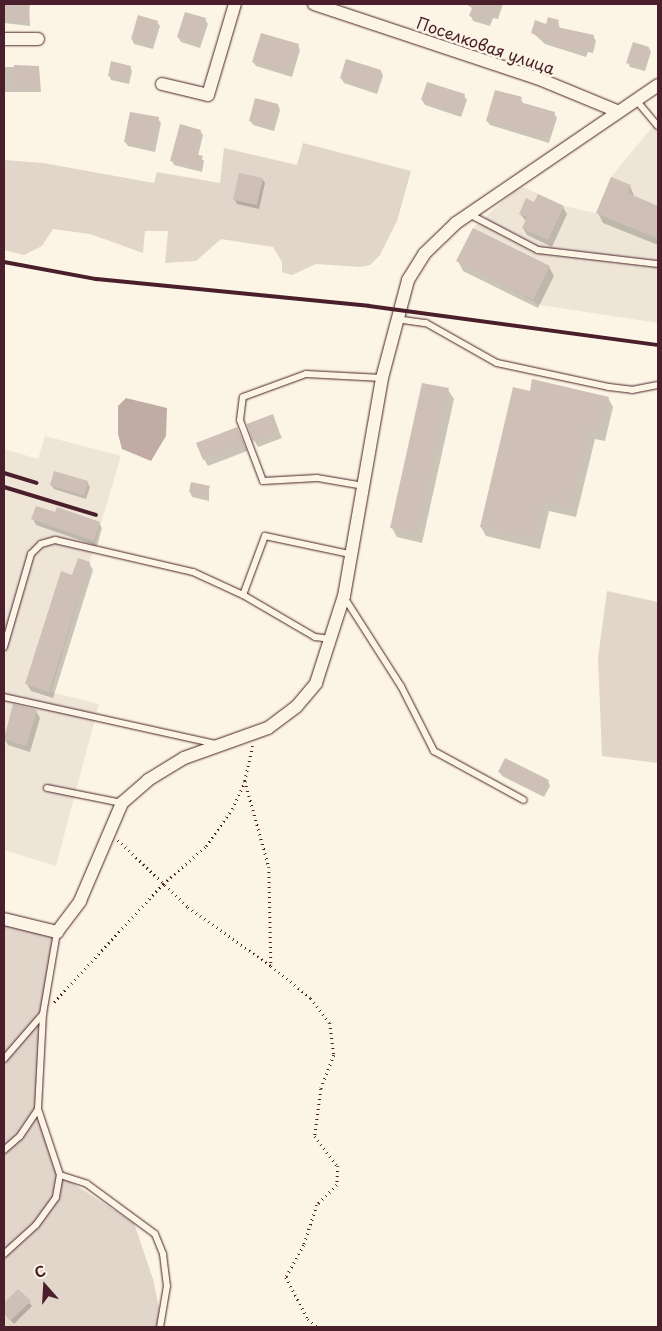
<!DOCTYPE html>
<meta charset="utf-8">
<style>
body{margin:0}
#map{position:relative;width:662px;height:1331px;overflow:hidden;background:#fcf5e5;font-family:"Playpen Sans",sans-serif}
div>[style]{position:absolute}
.built>*{inset:0;background:#eee5d7}
.green>*{inset:0;background:#e2d5ca}
.water>*{inset:0;background:#c0aca5}
.shadow>*{inset:0;background:#0003}
.building>*{inset:0;background:#cfc0b7}
.path>*{height:2.5px;margin-top:-1.25px;transform-origin:0;background:repeating-linear-gradient(90deg,#4a1f2b 0 1px,transparent 0 5px)}
.roads{filter:drop-shadow(0 0 1px #4a1f2b) drop-shadow(0 0 1px #4a1f2b)}
.service>*{height:6px;margin:-3px;padding:0 3px;transform-origin:3px;border-radius:3px;background:#fcf5e5}
.minor>*{height:12px;margin:-6px;padding:0 6px;transform-origin:6px;border-radius:6px;background:#fcf5e5}
.rail>*{height:4px;margin:-2px;padding:0 2px;transform-origin:2px;border-radius:2px;background:#4a1f2b}
span{translate:-50% -50%;white-space:nowrap;text-align:center;line-height:1.15;-webkit-text-stroke:5px #fcf5e5;paint-order:stroke}
.street-label{font-size:16px;color:#4a1f2b}
.frame{position:absolute;inset:0;border:5px solid #4a1f2b;pointer-events:none}
.north{position:absolute;left:20px;top:1261px;width:50px;height:50px;-webkit-text-stroke:4px #fcf5e5;paint-order:stroke;rotate:341deg;font-size:14px;font-weight:700;line-height:20px;text-align:center;color:#4a1f2b}
.north::after{content:'';display:block;margin:auto;width:18px;height:22px;background:#4a1f2b;clip-path:polygon(50% 0,100% 100%,50% 72%,0 100%)}
</style>
<div id="map">
<div class="built">
<div style="clip-path:polygon(658px 120px,658px 323px,540px 305px,457px 259px,473px 228px,518px 188px,526px 188px,564px 206px,596px 213px,611px 177px)"></div>
<div style="clip-path:polygon(45px 436px,121px 456px,51px 692px,99px 704px,56px 866px,4px 850px,4px 449px,38px 459px)"></div>
</div>
<div class="green">
<div style="clip-path:polygon(303px 143px,411px 171px,397px 221px,380px 255px,370px 265px,360px 267px,316px 264px,292px 275px,282px 272px,282px 262px,273px 247px,221px 239px,196px 261px,165px 263px,168px 231px,145px 231px,143px 253px,90px 234px,53px 229px,42px 246px,24px 255px,4px 250px,4px 160px,43px 163px,154px 183px,157px 172px,220px 183px,224px 148px,297px 165px)"></div>
<div style="clip-path:polygon(607px 591px,658px 602px,658px 763px,602px 756px,598px 658px)"></div>
<div style="clip-path:polygon(4px 919px,57px 932px,43px 1014px,38px 1109px,60px 1175px,134px 1223px,153px 1279px,163px 1327px,4px 1327px)"></div>
</div>
<div class="water">
<div style="clip-path:polygon(126px 398px,167px 408px,166px 436px,151px 461px,122px 449px,118px 434px,118px 406px)"></div>
</div>
<div class="shadow">
<div style="clip-path:polygon(4px 4px,29px 6px,30px 26px,4px 23px)"></div>
<div style="clip-path:polygon(475px 4px,503px 4px,498px 19px,493px 18px,490px 26px,473px 21px,471px 16px)"></div>
<div style="clip-path:polygon(139px 16px,157px 22px,160px 26px,153px 49px,134px 44px,132px 39px)"></div>
<div style="clip-path:polygon(205px 19px,208px 24px,200px 48px,181px 42px,178px 37px)"></div>
<div style="clip-path:polygon(558px 21px,560px 29px,593px 36px,596px 41px,593px 53px,588px 52px,586px 57px,545px 44px,532px 32px)"></div>
<div style="clip-path:polygon(298px 45px,300px 50px,292px 77px,256px 66px,253px 62px)"></div>
<div style="clip-path:polygon(649px 48px,651px 52px,645px 71px,630px 67px,628px 62px)"></div>
<div style="clip-path:polygon(4px 67px,39px 67px,41px 92px,4px 92px)"></div>
<div style="clip-path:polygon(130px 67px,132px 71px,129px 84px,111px 80px,109px 75px)"></div>
<div style="clip-path:polygon(381px 71px,383px 76px,377px 94px,344px 83px,341px 78px)"></div>
<div style="clip-path:polygon(464px 96px,467px 100px,461px 117px,425px 105px,422px 100px)"></div>
<div style="clip-path:polygon(521px 98px,523px 104px,554px 113px,557px 118px,549px 143px,490px 125px,487px 121px)"></div>
<div style="clip-path:polygon(278px 105px,280px 110px,274px 131px,253px 125px,250px 120px)"></div>
<div style="clip-path:polygon(158px 119px,161px 123px,155px 152px,128px 146px,125px 142px)"></div>
<div style="clip-path:polygon(200px 131px,203px 135px,198px 156px,204px 161px,202px 172px,174px 165px,172px 160px)"></div>
<div style="clip-path:polygon(262px 179px,265px 183px,259px 209px,237px 204px,235px 200px)"></div>
<div style="clip-path:polygon(630px 186px,635px 198px,658px 207px,658px 245px,603px 223px,598px 213px)"></div>
<div style="clip-path:polygon(535px 204px,563px 207px,567px 214px,552px 247px,527px 235px,523px 228px,526px 221px,520px 214px)"></div>
<div style="clip-path:polygon(458px 261px,549px 267px,554px 276px,538px 308px,463px 271px)"></div>
<div style="clip-path:polygon(448px 390px,454px 399px,422px 543px,397px 537px,392px 528px)"></div>
<div style="clip-path:polygon(530px 392px,608px 398px,613px 407px,605px 441px,595px 439px,576px 517px,549px 511px,540px 549px,486px 536px,481px 527px)"></div>
<div style="clip-path:polygon(272px 416px,282px 438px,258px 447px,254px 440px)"></div>
<div style="clip-path:polygon(237px 429px,247px 451px,208px 466px,204px 459px)"></div>
<div style="clip-path:polygon(87px 482px,90px 487px,86px 499px,54px 489px,51px 485px)"></div>
<div style="clip-path:polygon(209px 487px,209px 501px,192px 497px,190px 492px)"></div>
<div style="clip-path:polygon(56px 513px,99px 523px,102px 528px,97px 546px,36px 525px,33px 519px)"></div>
<div style="clip-path:polygon(89px 563px,93px 570px,53px 698px,31px 691px,27px 684px)"></div>
<div style="clip-path:polygon(14px 706px,36px 711px,40px 718px,30px 752px,8px 745px,4px 738px)"></div>
<div style="clip-path:polygon(499px 771px,548px 781px,550px 786px,544px 797px,502px 776px)"></div>
<div style="clip-path:polygon(18px 1291px,32px 1306px,14px 1324px,4px 1313px,4px 1305px)"></div>
</div>
<div class="building">
<div style="clip-path:polygon(4px 4px,30px 5px,28px 22px,4px 19px)"></div>
<div style="clip-path:polygon(466px 4px,499px 4px,495px 16px,491px 14px,488px 23px,469px 16px,472px 8px)"></div>
<div style="clip-path:polygon(185px 12px,206px 18px,198px 44px,177px 37px)"></div>
<div style="clip-path:polygon(138px 15px,158px 21px,150px 45px,131px 39px)"></div>
<div style="clip-path:polygon(548px 17px,559px 20px,557px 27px,594px 35px,591px 49px,585px 48px,584px 53px,563px 48px,531px 33px,535px 20px,546px 24px)"></div>
<div style="clip-path:polygon(261px 33px,299px 44px,290px 73px,252px 62px)"></div>
<div style="clip-path:polygon(633px 42px,649px 47px,643px 68px,626px 63px)"></div>
<div style="clip-path:polygon(346px 59px,381px 70px,375px 90px,340px 78px)"></div>
<div style="clip-path:polygon(111px 61px,131px 66px,127px 80px,108px 76px)"></div>
<div style="clip-path:polygon(14px 65px,39px 66px,39px 88px,13px 87px)"></div>
<div style="clip-path:polygon(427px 82px,465px 94px,459px 113px,421px 100px)"></div>
<div style="clip-path:polygon(495px 90px,522px 97px,520px 102px,555px 112px,547px 139px,486px 121px)"></div>
<div style="clip-path:polygon(255px 98px,278px 104px,272px 127px,249px 121px)"></div>
<div style="clip-path:polygon(130px 112px,159px 117px,153px 148px,124px 142px)"></div>
<div style="clip-path:polygon(180px 124px,201px 130px,195px 154px,203px 156px,199px 168px,170px 161px)"></div>
<div style="clip-path:polygon(239px 173px,263px 178px,257px 205px,233px 200px)"></div>
<div style="clip-path:polygon(611px 177px,631px 185px,628px 193px,658px 206px,658px 239px,596px 213px)"></div>
<div style="clip-path:polygon(538px 194px,564px 206px,548px 240px,522px 228px,527px 217px,519px 214px,526px 198px,534px 202px)"></div>
<div style="clip-path:polygon(473px 228px,550px 266px,533px 300px,456px 261px)"></div>
<div style="clip-path:polygon(532px 379px,609px 397px,600px 432px,590px 430px,571px 508px,544px 502px,535px 540px,480px 527px,513px 387px,530px 391px)"></div>
<div style="clip-path:polygon(422px 383px,449px 388px,417px 534px,390px 528px)"></div>
<div style="clip-path:polygon(273px 414px,279px 431px,253px 441px,247px 424px)"></div>
<div style="clip-path:polygon(237px 427px,244px 444px,203px 460px,196px 443px)"></div>
<div style="clip-path:polygon(54px 471px,88px 481px,84px 496px,50px 485px)"></div>
<div style="clip-path:polygon(191px 482px,210px 486px,207px 497px,189px 492px)"></div>
<div style="clip-path:polygon(36px 506px,55px 512px,57px 507px,100px 522px,94px 541px,31px 519px)"></div>
<div style="clip-path:polygon(78px 558px,90px 562px,49px 692px,25px 684px,61px 571px,72px 575px)"></div>
<div style="clip-path:polygon(13px 704px,37px 710px,26px 746px,4px 739px)"></div>
<div style="clip-path:polygon(505px 758px,549px 780px,542px 794px,498px 772px)"></div>
<div style="clip-path:polygon(18px 1289px,31px 1301px,11px 1320px,4px 1313px,4px 1303px)"></div>
</div>
<div class="path">
<div style="left:253px;top:746px;width:36px;rotate:103deg"></div>
<div style="left:245px;top:781px;width:89px;rotate:74.4deg"></div>
<div style="left:269px;top:867px;width:99px;rotate:88.8deg"></div>
<div style="left:271px;top:966px;width:51px;rotate:38.7deg"></div>
<div style="left:311px;top:998px;width:31px;rotate:53deg"></div>
<div style="left:330px;top:1023px;width:32px;rotate:83deg"></div>
<div style="left:334px;top:1055px;width:36px;rotate:111deg"></div>
<div style="left:321px;top:1089px;width:47px;rotate:97.3deg"></div>
<div style="left:315px;top:1136px;width:38px;rotate:53deg"></div>
<div style="left:338px;top:1166px;width:19px;rotate:93deg"></div>
<div style="left:337px;top:1185px;width:28px;rotate:135deg"></div>
<div style="left:317px;top:1205px;width:42px;rotate:108deg"></div>
<div style="left:304px;top:1245px;width:37px;rotate:119deg"></div>
<div style="left:286px;top:1277px;width:47px;rotate:62.4deg"></div>
<div style="left:308px;top:1319px;width:12px;rotate:42deg"></div>
<div style="left:118px;top:840px;width:97px;rotate:43.7deg"></div>
<div style="left:188px;top:907px;width:102px;rotate:35.4deg"></div>
<div style="left:54px;top:1002px;width:161px;rotate:-47.3deg"></div>
<div style="left:163px;top:884px;width:57px;rotate:-41.5deg"></div>
<div style="left:206px;top:846px;width:45px;rotate:-54.9deg"></div>
<div style="left:232px;top:809px;width:31px;rotate:-65deg"></div>
</div>
<div class="roads">
<div class="service">
<div style="left:636px;top:100px;width:34px;rotate:50deg"></div>
<div style="left:469px;top:214px;width:78px;rotate:27.6deg"></div>
<div style="left:538px;top:250px;width:121px;rotate:6.7deg"></div>
<div style="left:396px;top:319px;width:30px;rotate:8deg"></div>
<div style="left:426px;top:323px;width:81px;rotate:29.4deg"></div>
<div style="left:497px;top:363px;width:115px;rotate:12.1deg"></div>
<div style="left:609px;top:387px;width:23px;rotate:7deg"></div>
<div style="left:632px;top:390px;width:26px;rotate:-11deg"></div>
<div style="left:364px;top:486px;width:48px;rotate:-170.3deg"></div>
<div style="left:317px;top:478px;width:54px;rotate:176.8deg"></div>
<div style="left:263px;top:481px;width:65px;rotate:-110.7deg"></div>
<div style="left:240px;top:420px;width:23px;rotate:-83deg"></div>
<div style="left:243px;top:397px;width:67px;rotate:-20.1deg"></div>
<div style="left:306px;top:374px;width:76px;rotate:3deg"></div>
<div style="left:344px;top:597px;width:106px;rotate:57.4deg"></div>
<div style="left:401px;top:686px;width:73px;rotate:63.1deg"></div>
<div style="left:434px;top:751px;width:102px;rotate:28.6deg"></div>
<div style="left:331px;top:639px;width:16px;rotate:-173deg"></div>
<div style="left:315px;top:637px;width:83px;rotate:-149.7deg"></div>
<div style="left:243px;top:595px;width:63px;rotate:-69.6deg"></div>
<div style="left:265px;top:536px;width:87px;rotate:12deg"></div>
<div style="left:4px;top:647px;width:97px;rotate:-73.8deg"></div>
<div style="left:31px;top:554px;width:14px;rotate:-45deg"></div>
<div style="left:41px;top:544px;width:15px;rotate:-16deg"></div>
<div style="left:55px;top:540px;width:142px;rotate:13.1deg"></div>
<div style="left:193px;top:572px;width:55px;rotate:24.7deg"></div>
<div style="left:4px;top:697px;width:217px;rotate:12.5deg"></div>
<div style="left:47px;top:788px;width:76px;rotate:11.3deg"></div>
<div style="left:4px;top:1059px;width:60px;rotate:-49.1deg"></div>
<div style="left:4px;top:1150px;width:21px;rotate:-41deg"></div>
<div style="left:20px;top:1136px;width:32px;rotate:-56deg"></div>
<div style="left:60px;top:1175px;width:28px;rotate:18deg"></div>
<div style="left:87px;top:1184px;width:84px;rotate:36.3deg"></div>
<div style="left:155px;top:1234px;width:22px;rotate:68deg"></div>
<div style="left:163px;top:1254px;width:32px;rotate:83deg"></div>
<div style="left:167px;top:1286px;width:42px;rotate:99.7deg"></div>
<div style="left:4px;top:1254px;width:43px;rotate:-42.2deg"></div>
<div style="left:36px;top:1225px;width:34px;rotate:-54deg"></div>
<div style="left:56px;top:1197px;width:22px;rotate:-80deg"></div>
<div style="left:60px;top:1175px;width:70px;rotate:-108.4deg"></div>
<div style="left:38px;top:1109px;width:95px;rotate:-87deg"></div>
<div style="left:43px;top:1014px;width:83px;rotate:-80.3deg"></div>
</div>
<div class="minor">
<div style="left:314px;top:4px;width:235px;rotate:18.4deg"></div>
<div style="left:537px;top:78px;width:87px;rotate:22.4deg"></div>
<div style="left:4px;top:39px;width:34px"></div>
<div style="left:162px;top:84px;width:47px;rotate:13.4deg"></div>
<div style="left:208px;top:95px;width:95px;rotate:-73.5deg"></div>
<div style="left:4px;top:919px;width:55px;rotate:13.8deg"></div>
<div style="left:57px;top:932px;width:39px;rotate:-53deg"></div>
<div style="left:80px;top:901px;width:107px;rotate:-66.8deg"></div>
<div style="left:122px;top:803px;width:35px;rotate:-41deg"></div>
<div style="left:148px;top:780px;width:42px;rotate:-31.4deg"></div>
<div style="left:184px;top:758px;width:89px;rotate:-19.7deg"></div>
<div style="left:268px;top:728px;width:36px;rotate:-37deg"></div>
<div style="left:297px;top:706px;width:30px;rotate:-50deg"></div>
<div style="left:316px;top:683px;width:91px;rotate:-72.2deg"></div>
<div style="left:344px;top:596px;width:221px;rotate:-80.1deg"></div>
<div style="left:382px;top:378px;width:101px;rotate:-75.1deg"></div>
<div style="left:408px;top:280px;width:31px;rotate:-58deg"></div>
<div style="left:424px;top:254px;width:45px;rotate:-44.1deg"></div>
<div style="left:456px;top:223px;width:245px;rotate:-34.3deg"></div>
</div>
</div>
<div class="rail">
<div style="left:4px;top:262px;width:94px;rotate:10.5deg"></div>
<div style="left:96px;top:279px;width:274px;rotate:5.6deg"></div>
<div style="left:369px;top:306px;width:292px;rotate:7.7deg"></div>
<div style="left:4px;top:473px;width:34px;rotate:17deg"></div>
<div style="left:4px;top:487px;width:96px;rotate:16.9deg"></div>
</div>
<div class="street-label">
<span style="left:486px;top:45px;rotate:19deg">Поселковая улица</span>
</div>
<div class="frame"></div>
<div class="north">С</div>
</div>
